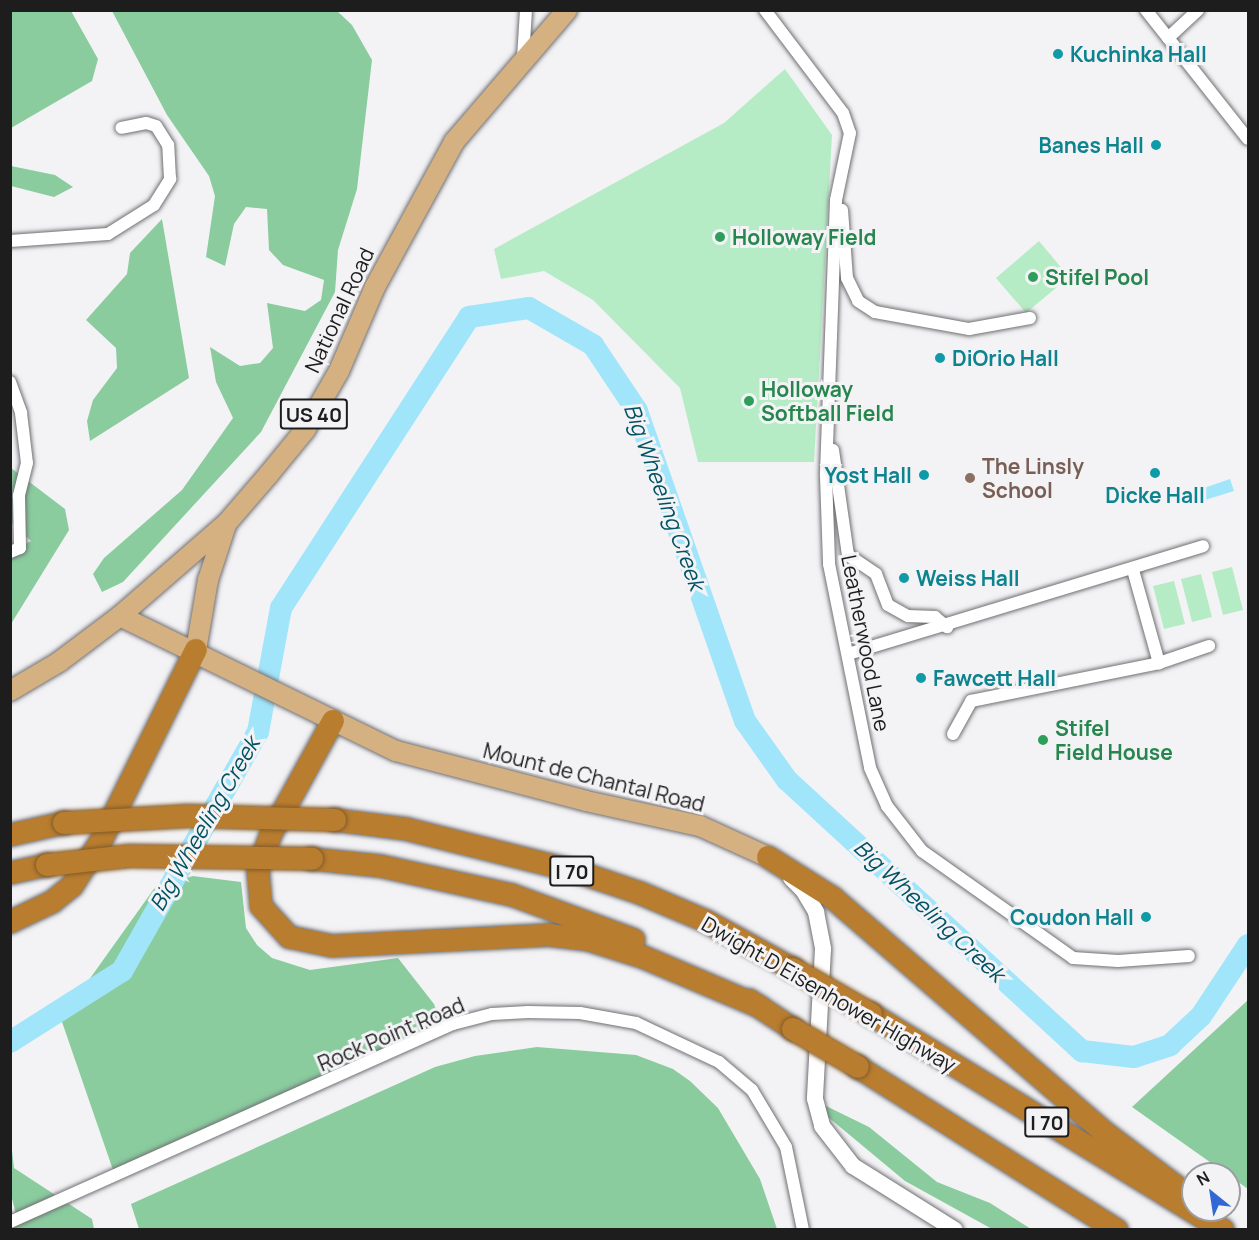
<!DOCTYPE html>
<style>
body{margin:0}
#map{position:relative;width:1259px;height:1240px;overflow:hidden;background:#f3f3f6;font-family:Manrope,sans-serif}
div>[style]{position:absolute}
.green>*{inset:0;background:#b6ecc5}
.forest>*{inset:0;background:#8acc9e}
.water>*{inset:0;background:#a1e5fb}
.river>*{height:22px;margin:-11px;padding:0 11px;transform-origin:11px;border-radius:11px;background:#a1e5fb}
.roads{filter:drop-shadow(0 0 2px #707073) drop-shadow(0 0 2px #707073)}
.street>*{height:12px;margin:-6px;padding:0 6px;transform-origin:6px;border-radius:6px;background:#fff}
.secondary>*{height:16px;margin:-8px;padding:0 8px;transform-origin:8px;border-radius:8px;background:#fff}
.primary>*{height:20px;margin:-10px;padding:0 10px;transform-origin:10px;border-radius:10px;background:#d5b182}
.highway>*{height:22px;margin:-11px;padding:0 11px;transform-origin:11px;border-radius:11px;background:#b97d2f}
.bridges{filter:drop-shadow(0 0 2px #825b29) drop-shadow(0 0 2px #825b29)}
.highway-bridge>*{height:22px;margin:-11px;padding:0 11px;transform-origin:11px;border-radius:11px;background:#b97d2f}
.dots>*{width:16px;height:16px;translate:-50% -50%;box-sizing:border-box;border:3px solid #f3f3f6;border-radius:50%}
span{translate:-50% -50%;white-space:nowrap;text-align:center;line-height:1.15;-webkit-text-stroke:6px #f3f3f6;paint-order:stroke}
.shield-label span{padding:2px 4px;background:#f3f3f6;border:2px solid;border-radius:4px;-webkit-text-stroke-width:0}
.shield-label{font-size:20px;color:#1d1d1e;font-weight:700}
.culture-label{font-size:21px;color:#0d838f;font-weight:700}
.left{translate:0 -50%;text-align:left}
.right{translate:-100% -50%;text-align:right}
.leisure-label{font-size:21px;color:#27864d;font-weight:700}
.street-label{font-size:21px;color:#1d1d1e}
.education-label{font-size:21px;color:#785e54;font-weight:700}
.water-label{font-size:22px;color:#005264;font-style:italic}
.frame{position:absolute;inset:0;border:12px solid #1d1d1e;pointer-events:none}
.north{position:absolute;left:1181px;top:1162px;width:60px;height:60px;box-sizing:border-box;background:#f3f3f6;border:2px solid #9d9da0;border-radius:50%;rotate:330deg;font-size:16px;font-weight:700;line-height:24px;text-align:center;color:#1d1d1e}
.north::after{content:'';display:block;margin:auto;width:21px;height:27px;background:#3168d6;clip-path:polygon(50% 0,100% 100%,50% 72%,0 100%)}
</style>
<div id="map">
<div class="green">
<div style="clip-path:polygon(785px 69px,832px 135px,814px 462px,698px 462px,680px 388px,593px 300px,544px 271px,501px 279px,494px 249px,724px 123px)"></div>
<div style="clip-path:polygon(1039px 241px,1069px 277px,1026px 313px,996px 278px)"></div>
<div style="clip-path:polygon(1232px 567px,1243px 610px,1223px 615px,1212px 572px)"></div>
<div style="clip-path:polygon(1201px 574px,1212px 617px,1192px 622px,1181px 579px)"></div>
<div style="clip-path:polygon(1174px 581px,1185px 624px,1164px 629px,1153px 586px)"></div>
</div>
<div class="forest">
<div style="clip-path:polygon(11px 10px,71px 11px,98px 59px,92px 81px,11px 128px)"></div>
<div style="clip-path:polygon(112px 11px,337px 11px,352px 25px,372px 60px,357px 189px,338px 250px,335px 292px,261px 432px,123px 582px,102px 592px,93px 574px,104px 558px,182px 490px,233px 418px,216px 382px,210px 347px,240px 366px,260px 363px,273px 348px,267px 303px,305px 311px,321px 300px,324px 280px,283px 265px,269px 250px,267px 209px,246px 207px,234px 224px,225px 266px,206px 257px,215px 196px,209px 176px,167px 115px)"></div>
<div style="clip-path:polygon(11px 166px,55px 175px,73px 187px,54px 197px,11px 186px)"></div>
<div style="clip-path:polygon(162px 219px,189px 378px,90px 441px,87px 421px,93px 400px,117px 368px,116px 348px,86px 320px,127px 274px,130px 253px)"></div>
<div style="clip-path:polygon(11px 468px,65px 509px,69px 530px,11px 624px,10px 552px,31px 541px,11px 522px)"></div>
<div style="clip-path:polygon(193px 876px,241px 882px,246px 928px,257px 945px,272px 958px,310px 970px,398px 958px,434px 1004px,441px 1023px,113px 1170px,61px 1019px,156px 886px)"></div>
<div style="clip-path:polygon(1248px 1000px,1248px 1189px,1132px 1107px)"></div>
<div style="clip-path:polygon(537px 1047px,636px 1055px,673px 1069px,690px 1081px,718px 1108px,760px 1179px,777px 1229px,139px 1229px,131px 1204px,435px 1067px,475px 1056px)"></div>
<div style="clip-path:polygon(824px 1105px,869px 1127px,937px 1182px,990px 1203px,1031px 1229px,992px 1229px,905px 1181px,822px 1112px)"></div>
<div style="clip-path:polygon(10px 1134px,14px 1168px,92px 1219px,94px 1229px,11px 1229px,11px 1222px,17px 1218px,11px 1195px)"></div>
</div>
<div class="water">
<div style="clip-path:polygon(1230px 479px,1234px 491px,1205px 500px,1201px 489px)"></div>
</div>
<div class="river">
<div style="left:10px;top:1042px;width:133px;rotate:-32.4deg"></div>
<div style="left:122px;top:971px;width:275px;rotate:-60.4deg"></div>
<div style="left:258px;top:732px;width:126px;rotate:-79.5deg"></div>
<div style="left:281px;top:608px;width:346px;rotate:-57.1deg"></div>
<div style="left:469px;top:317px;width:61px;rotate:-8.5deg"></div>
<div style="left:529px;top:308px;width:74px;rotate:30deg"></div>
<div style="left:593px;top:345px;width:79px;rotate:56.3deg"></div>
<div style="left:637px;top:411px;width:328px;rotate:70.8deg"></div>
<div style="left:745px;top:721px;width:72px;rotate:54.6deg"></div>
<div style="left:787px;top:780px;width:401px;rotate:42.6deg"></div>
<div style="left:1082px;top:1051px;width:52px;rotate:6.6deg"></div>
<div style="left:1134px;top:1057px;width:38px;rotate:-18deg"></div>
<div style="left:1170px;top:1045px;width:42px;rotate:-43.1deg"></div>
<div style="left:1201px;top:1016px;width:85px;rotate:-56.5deg"></div>
</div>
<div class="roads">
<div class="street">
<div style="left:765px;top:10px;width:129px;rotate:52.9deg"></div>
<div style="left:843px;top:113px;width:21px;rotate:71deg"></div>
<div style="left:850px;top:133px;width:68px;rotate:101.8deg"></div>
<div style="left:836px;top:200px;width:276px;rotate:92.1deg"></div>
<div style="left:826px;top:476px;width:88px;rotate:88deg"></div>
<div style="left:829px;top:564px;width:208px;rotate:78.6deg"></div>
<div style="left:870px;top:768px;width:42px;rotate:65.9deg"></div>
<div style="left:887px;top:806px;width:57px;rotate:52.1deg"></div>
<div style="left:922px;top:851px;width:185px;rotate:35.3deg"></div>
<div style="left:1073px;top:958px;width:45px;rotate:3.8deg"></div>
<div style="left:1118px;top:961px;width:71px;rotate:-4deg"></div>
<div style="left:1146px;top:10px;width:164px;rotate:51.7deg"></div>
<div style="left:1168px;top:38px;width:41px;rotate:-43deg"></div>
<div style="left:523px;top:58px;width:48px;rotate:-86.4deg"></div>
<div style="left:842px;top:210px;width:68px;rotate:85.8deg"></div>
<div style="left:847px;top:278px;width:25px;rotate:64deg"></div>
<div style="left:858px;top:301px;width:20px;rotate:33deg"></div>
<div style="left:875px;top:312px;width:96px;rotate:10.3deg"></div>
<div style="left:969px;top:329px;width:62px;rotate:-10.2deg"></div>
<div style="left:10px;top:241px;width:98px;rotate:-4.1deg"></div>
<div style="left:108px;top:234px;width:54px;rotate:-32.2deg"></div>
<div style="left:154px;top:205px;width:31px;rotate:-58deg"></div>
<div style="left:170px;top:179px;width:34px;rotate:-93deg"></div>
<div style="left:168px;top:145px;width:22px;rotate:-122deg"></div>
<div style="left:156px;top:126px;width:10px;rotate:-163deg"></div>
<div style="left:146px;top:123px;width:25px;rotate:169deg"></div>
<div style="left:10px;top:382px;width:33px;rotate:70deg"></div>
<div style="left:21px;top:413px;width:50px;rotate:83.2deg"></div>
<div style="left:27px;top:463px;width:34px;rotate:104deg"></div>
<div style="left:19px;top:496px;width:52px;rotate:88.9deg"></div>
<div style="left:20px;top:548px;width:11px;rotate:158deg"></div>
<div style="left:833px;top:450px;width:106px;rotate:81.9deg"></div>
<div style="left:848px;top:555px;width:34px;rotate:34deg"></div>
<div style="left:876px;top:574px;width:33px;rotate:69deg"></div>
<div style="left:888px;top:605px;width:23px;rotate:29deg"></div>
<div style="left:908px;top:616px;width:27px;rotate:2deg"></div>
<div style="left:935px;top:617px;width:16px;rotate:40deg"></div>
<div style="left:1133px;top:570px;width:97px;rotate:74.4deg"></div>
<div style="left:848px;top:654px;width:371px;rotate:-16.9deg"></div>
<div style="left:953px;top:734px;width:38px;rotate:-61deg"></div>
<div style="left:971px;top:701px;width:192px;rotate:-11.4deg"></div>
<div style="left:1159px;top:663px;width:53px;rotate:-18.8deg"></div>
<div style="left:10px;top:1222px;width:485px;rotate:-24.1deg"></div>
<div style="left:453px;top:1024px;width:40px;rotate:-14.4deg"></div>
<div style="left:492px;top:1014px;width:36px;rotate:-3deg"></div>
<div style="left:528px;top:1012px;width:52px;rotate:1.1deg"></div>
<div style="left:580px;top:1013px;width:57px;rotate:10.1deg"></div>
<div style="left:636px;top:1023px;width:92px;rotate:25.2deg"></div>
<div style="left:719px;top:1062px;width:43px;rotate:40.3deg"></div>
<div style="left:752px;top:1090px;width:66px;rotate:59.2deg"></div>
<div style="left:786px;top:1147px;width:85px;rotate:78.4deg"></div>
</div>
<div class="secondary">
<div style="left:791px;top:878px;width:17px;rotate:45deg"></div>
<div style="left:803px;top:890px;width:26px;rotate:59deg"></div>
<div style="left:816px;top:912px;width:38px;rotate:79deg"></div>
<div style="left:823px;top:949px;width:150px;rotate:93.1deg"></div>
<div style="left:815px;top:1099px;width:28px;rotate:75deg"></div>
<div style="left:822px;top:1126px;width:51px;rotate:52.2deg"></div>
<div style="left:853px;top:1166px;width:120px;rotate:32.1deg"></div>
</div>
<div class="primary">
<div style="left:120px;top:616px;width:307px;rotate:26.1deg"></div>
<div style="left:396px;top:751px;width:196px;rotate:14.7deg"></div>
<div style="left:586px;top:801px;width:117px;rotate:12.4deg"></div>
<div style="left:700px;top:826px;width:75px;rotate:24.5deg"></div>
<div style="left:196px;top:650px;width:71px;rotate:-80.3deg"></div>
<div style="left:208px;top:580px;width:58px;rotate:-71.9deg"></div>
<div style="left:10px;top:691px;width:57px;rotate:-30.6deg"></div>
<div style="left:59px;top:662px;width:76px;rotate:-37deg"></div>
<div style="left:120px;top:616px;width:140px;rotate:-41deg"></div>
<div style="left:226px;top:524px;width:66px;rotate:-49.3deg"></div>
<div style="left:269px;top:474px;width:57px;rotate:-50.7deg"></div>
<div style="left:305px;top:430px;width:68px;rotate:-60deg"></div>
<div style="left:339px;top:371px;width:91px;rotate:-66.8deg"></div>
<div style="left:375px;top:287px;width:165px;rotate:-61.4deg"></div>
<div style="left:454px;top:142px;width:174px;rotate:-49.4deg"></div>
</div>
<div class="highway">
<div style="left:333px;top:721px;width:129px;rotate:118.8deg"></div>
<div style="left:271px;top:834px;width:38px;rotate:110deg"></div>
<div style="left:258px;top:870px;width:36px;rotate:85deg"></div>
<div style="left:261px;top:906px;width:42px;rotate:47.9deg"></div>
<div style="left:289px;top:937px;width:44px;rotate:11.8deg"></div>
<div style="left:332px;top:946px;width:217px;rotate:-2.9deg"></div>
<div style="left:549px;top:935px;width:40px;rotate:7.1deg"></div>
<div style="left:589px;top:940px;width:57px;rotate:17.5deg"></div>
<div style="left:643px;top:957px;width:128px;rotate:23deg"></div>
<div style="left:335px;top:820px;width:72px;rotate:7.2deg"></div>
<div style="left:406px;top:829px;width:177px;rotate:14deg"></div>
<div style="left:578px;top:872px;width:65px;rotate:18.7deg"></div>
<div style="left:640px;top:893px;width:72px;rotate:23deg"></div>
<div style="left:706px;top:921px;width:99px;rotate:28.9deg"></div>
<div style="left:10px;top:835px;width:55px;rotate:-12.5deg"></div>
<div style="left:768px;top:857px;width:77px;rotate:32.2deg"></div>
<div style="left:833px;top:898px;width:363px;rotate:40.8deg"></div>
<div style="left:1108px;top:1135px;width:106px;rotate:37deg"></div>
<div style="left:312px;top:859px;width:68px;rotate:5.9deg"></div>
<div style="left:380px;top:866px;width:135px;rotate:12.4deg"></div>
<div style="left:512px;top:895px;width:130px;rotate:20.2deg"></div>
<div style="left:10px;top:873px;width:38px;rotate:-12deg"></div>
<div style="left:10px;top:922px;width:47px;rotate:-25.5deg"></div>
<div style="left:52px;top:902px;width:26px;rotate:-39deg"></div>
<div style="left:72px;top:886px;width:56px;rotate:-57.4deg"></div>
<div style="left:102px;top:839px;width:211px;rotate:-63.6deg"></div>
<div style="left:749px;top:1000px;width:53px;rotate:33.4deg"></div>
<div style="left:871px;top:1014px;width:413px;rotate:31.5deg"></div>
<div style="left:858px;top:1067px;width:306px;rotate:32.2deg"></div>
</div>
</div>
<div class="bridges">
<div class="highway-bridge">
<div style="left:64px;top:823px;width:124px;rotate:-3.2deg"></div>
<div style="left:188px;top:816px;width:147px;rotate:1.6deg"></div>
<div style="left:47px;top:865px;width:83px;rotate:-6.2deg"></div>
<div style="left:130px;top:856px;width:182px;rotate:0.9deg"></div>
<div style="left:793px;top:969px;width:90px;rotate:30deg"></div>
<div style="left:793px;top:1029px;width:75px;rotate:30.3deg"></div>
</div>
</div>
<div class="dots">
<div style="left:1058px;top:54px;background:#0f9aa8"></div>
<div style="left:1156px;top:145px;background:#0f9aa8"></div>
<div style="left:720px;top:237px;background:#2e9e5b"></div>
<div style="left:1033px;top:277px;background:#2e9e5b"></div>
<div style="left:940px;top:358px;background:#0f9aa8"></div>
<div style="left:749px;top:401px;background:#2e9e5b"></div>
<div style="left:1155px;top:473px;background:#0f9aa8"></div>
<div style="left:924px;top:475px;background:#0f9aa8"></div>
<div style="left:970px;top:478px;background:#8d6e63"></div>
<div style="left:904px;top:578px;background:#0f9aa8"></div>
<div style="left:921px;top:678px;background:#0f9aa8"></div>
<div style="left:1043px;top:740px;background:#2e9e5b"></div>
<div style="left:1146px;top:917px;background:#0f9aa8"></div>
</div>
<div class="shield-label">
<span style="left:314px;top:414px">US 40</span>
<span style="left:572px;top:871px">I 70</span>
<span style="left:1047px;top:1122px">I 70</span>
</div>
<div class="culture-label">
<span class="left" style="left:1070px;top:54px">Kuchinka Hall</span>
<span class="right" style="left:1144px;top:145px">Banes Hall</span>
<span class="left" style="left:952px;top:358px">DiOrio Hall</span>
<span class="right" style="left:912px;top:475px">Yost Hall</span>
<span style="left:1155px;top:495px">Dicke Hall</span>
<span class="left" style="left:916px;top:578px">Weiss Hall</span>
<span class="left" style="left:933px;top:678px">Fawcett Hall</span>
<span class="right" style="left:1134px;top:917px">Coudon Hall</span>
</div>
<div class="leisure-label">
<span class="left" style="left:732px;top:237px">Holloway Field</span>
<span class="left" style="left:1045px;top:277px">Stifel Pool</span>
<span class="left" style="left:761px;top:401px">Holloway<br>Softball Field</span>
<span class="left" style="left:1055px;top:740px">Stifel<br>Field House</span>
</div>
<div class="street-label">
<span style="left:339px;top:310px;rotate:-65deg">National Road</span>
<span style="left:866px;top:643px;rotate:79deg">Leatherwood Lane</span>
<span style="left:594px;top:777px;rotate:14deg">Mount de Chantal Road</span>
<span style="left:829px;top:994px;rotate:30deg">Dwight D Eisenhower Highway</span>
<span style="left:391px;top:1034px;rotate:-23deg">Rock Point Road</span>
</div>
<div class="education-label">
<span class="left" style="left:982px;top:478px">The Linsly<br>School</span>
</div>
<div class="water-label">
<span style="left:664px;top:497px;rotate:70deg">Big Wheeling Creek</span>
<span style="left:205px;top:824px;rotate:-60deg">Big Wheeling Creek</span>
<span style="left:929px;top:911px;rotate:43deg">Big Wheeling Creek</span>
</div>
<div class="frame"></div>
<div class="north">N</div>
</div>
